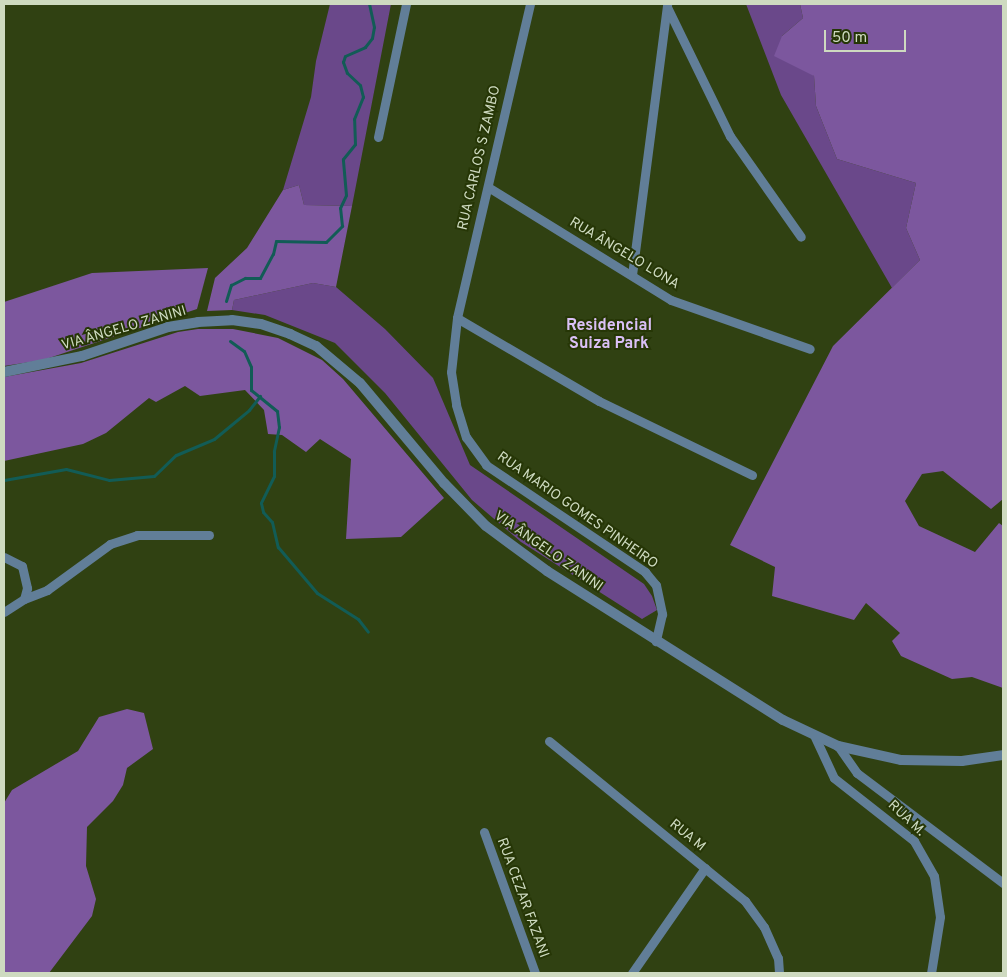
<!DOCTYPE html>
<meta charset="utf-8">
<style>
body{margin:0}
#map{position:relative;width:1007px;height:977px;overflow:hidden;background:#304112;font-family:Overpass,sans-serif}
div>[style]{position:absolute}
.green>*{inset:0;background:#6a488a}
.forest>*{inset:0;background:#7c579e}
.stream>*{height:3px;margin:-1.5px;padding:0 1.5px;transform-origin:1.5px;border-radius:1.5px;background:#125c56}
.minor>*{height:9px;margin:-4.5px;padding:0 4.5px;transform-origin:4.5px;border-radius:4.5px;background:#617e98}
.tertiary>*{height:10px;margin:-5px;padding:0 5px;transform-origin:5px;border-radius:5px;background:#617e98}
span{translate:-50% -50%;white-space:nowrap;text-align:center;line-height:1.15;-webkit-text-stroke:4px #263606;paint-order:stroke}
.street-label{font-size:14px;color:#cedac0}
.quarter-label{font-size:16px;color:#dac0f6;font-weight:700}
.frame{position:absolute;inset:0;border:5px solid #cedac0;pointer-events:none}
.scale{position:absolute;left:824px;top:30px;width:82px;height:22px;box-sizing:border-box;border:2px solid #cedac0;border-top:0;padding-left:6px;font-size:15px;line-height:18px;white-space:nowrap;color:#cedac0;-webkit-text-stroke:4px #263606;paint-order:stroke}
</style>
<div id="map">
<div class="green">
<div style="clip-path:polygon(330px 4px,391px 4px,352px 206px,304px 205px,299px 185px,283px 190px,311px 97px,316px 61px)"></div>
<div style="clip-path:polygon(746px 4px,800px 4px,803px 18px,782px 36px,814px 76px,816px 106px,837px 159px,916px 183px,906px 228px,920px 260px,892px 288px,781px 95px)"></div>
<div style="clip-path:polygon(313px 283px,336px 287px,385px 329px,433px 378px,470px 465px,644px 584px,652px 596px,657px 610px,642px 619px,521px 542px,472px 500px,385px 393px,335px 343px,265px 315px,232px 310px,234px 300px)"></div>
</div>
<div class="forest">
<div style="clip-path:polygon(800px 4px,1003px 4px,1003px 499px,991px 509px,943px 471px,922px 474px,905px 501px,919px 526px,975px 552px,999px 523px,1003px 526px,1003px 688px,972px 677px,952px 679px,901px 656px,892px 641px,900px 633px,866px 603px,854px 620px,772px 596px,775px 567px,730px 545px,833px 346px,920px 260px,906px 228px,916px 183px,837px 159px,816px 106px,814px 76px,774px 56px,782px 36px,803px 18px)"></div>
<div style="clip-path:polygon(299px 185px,304px 205px,352px 206px,336px 287px,313px 283px,234px 300px,232px 310px,207px 311px,215px 278px,247px 248px,283px 190px)"></div>
<div style="clip-path:polygon(208px 268px,197px 309px,43px 360px,4px 366px,4px 302px,92px 273px)"></div>
<div style="clip-path:polygon(198px 329px,233px 329px,278px 338px,322px 360px,343px 379px,444px 498px,401px 537px,346px 539px,351px 459px,320px 439px,306px 452px,282px 435px,268px 434px,264px 410px,245px 390px,200px 396px,185px 386px,156px 402px,149px 398px,106px 433px,83px 444px,4px 461px,4px 377px,81px 363px,178px 332px)"></div>
<div style="clip-path:polygon(127px 709px,144px 713px,153px 749px,127px 768px,123px 785px,113px 801px,87px 827px,86px 866px,96px 899px,92px 916px,49px 973px,4px 973px,4px 803px,12px 790px,78px 751px,99px 717px)"></div>
</div>
<div class="stream">
<div style="left:226px;top:301px;width:17px;rotate:-73deg"></div>
<div style="left:231px;top:285px;width:16px;rotate:-27deg"></div>
<div style="left:245px;top:278px;width:15px"></div>
<div style="left:260px;top:278px;width:27px;rotate:-62deg"></div>
<div style="left:273px;top:254px;width:13px;rotate:-77deg"></div>
<div style="left:276px;top:241px;width:50px;rotate:1.1deg"></div>
<div style="left:326px;top:242px;width:23px;rotate:-45deg"></div>
<div style="left:342px;top:226px;width:18px;rotate:-96deg"></div>
<div style="left:340px;top:208px;width:14px;rotate:-65deg"></div>
<div style="left:346px;top:195px;width:36px;rotate:-95deg"></div>
<div style="left:343px;top:159px;width:19px;rotate:-51deg"></div>
<div style="left:355px;top:144px;width:25px;rotate:-92deg"></div>
<div style="left:354px;top:119px;width:24px;rotate:-68deg"></div>
<div style="left:363px;top:97px;width:12px;rotate:-104deg"></div>
<div style="left:360px;top:85px;width:18px;rotate:-137deg"></div>
<div style="left:347px;top:73px;width:12px;rotate:-110deg"></div>
<div style="left:343px;top:62px;width:6px;rotate:-72deg"></div>
<div style="left:345px;top:56px;width:22px;rotate:-24deg"></div>
<div style="left:365px;top:47px;width:11px;rotate:-52deg"></div>
<div style="left:372px;top:38px;width:11px;rotate:-80deg"></div>
<div style="left:374px;top:27px;width:24px;rotate:-102deg"></div>
<div style="left:230px;top:341px;width:17px;rotate:36deg"></div>
<div style="left:244px;top:351px;width:17px;rotate:66deg"></div>
<div style="left:251px;top:367px;width:23px;rotate:90deg"></div>
<div style="left:251px;top:390px;width:33px;rotate:39deg"></div>
<div style="left:277px;top:411px;width:16px;rotate:83deg"></div>
<div style="left:279px;top:427px;width:25px;rotate:102deg"></div>
<div style="left:274px;top:451px;width:25px;rotate:90deg"></div>
<div style="left:274px;top:476px;width:30px;rotate:116deg"></div>
<div style="left:261px;top:503px;width:9px;rotate:77deg"></div>
<div style="left:263px;top:512px;width:13px;rotate:48deg"></div>
<div style="left:272px;top:522px;width:26px;rotate:77deg"></div>
<div style="left:278px;top:547px;width:60px;rotate:49.7deg"></div>
<div style="left:317px;top:593px;width:49px;rotate:32.4deg"></div>
<div style="left:358px;top:619px;width:16px;rotate:52deg"></div>
<div style="left:4px;top:480px;width:63px;rotate:-10.1deg"></div>
<div style="left:66px;top:469px;width:44px;rotate:14.3deg"></div>
<div style="left:109px;top:480px;width:45px;rotate:-5.1deg"></div>
<div style="left:154px;top:476px;width:30px;rotate:-44deg"></div>
<div style="left:176px;top:455px;width:41px;rotate:-22.8deg"></div>
<div style="left:214px;top:439px;width:45px;rotate:-39.6deg"></div>
<div style="left:249px;top:410px;width:18px;rotate:-52deg"></div>
</div>
<div class="minor">
<div style="left:530px;top:4px;width:322px;rotate:103.1deg"></div>
<div style="left:457px;top:318px;width:54px;rotate:96.3deg"></div>
<div style="left:451px;top:372px;width:33px;rotate:81deg"></div>
<div style="left:456px;top:405px;width:34px;rotate:73deg"></div>
<div style="left:466px;top:437px;width:34px;rotate:54deg"></div>
<div style="left:486px;top:465px;width:192px;rotate:33.9deg"></div>
<div style="left:645px;top:572px;width:17px;rotate:50deg"></div>
<div style="left:656px;top:585px;width:30px;rotate:78deg"></div>
<div style="left:662px;top:614px;width:28px;rotate:103deg"></div>
<div style="left:667px;top:7px;width:144px;rotate:64deg"></div>
<div style="left:730px;top:136px;width:123px;rotate:54.9deg"></div>
<div style="left:378px;top:137px;width:136px;rotate:-78.1deg"></div>
<div style="left:488px;top:187px;width:215px;rotate:31.7deg"></div>
<div style="left:671px;top:300px;width:147px;rotate:19.4deg"></div>
<div style="left:632px;top:275px;width:273px;rotate:-82.6deg"></div>
<div style="left:457px;top:318px;width:164px;rotate:30.3deg"></div>
<div style="left:599px;top:401px;width:170px;rotate:25.8deg"></div>
<div style="left:4px;top:557px;width:20px;rotate:27deg"></div>
<div style="left:22px;top:566px;width:23px;rotate:77deg"></div>
<div style="left:27px;top:588px;width:11px;rotate:105deg"></div>
<div style="left:24px;top:599px;width:24px;rotate:147deg"></div>
<div style="left:24px;top:599px;width:25px;rotate:-21deg"></div>
<div style="left:47px;top:590px;width:78px;rotate:-36.1deg"></div>
<div style="left:110px;top:544px;width:28px;rotate:-18deg"></div>
<div style="left:137px;top:535px;width:72px"></div>
<div style="left:814px;top:735px;width:47px;rotate:65.1deg"></div>
<div style="left:834px;top:778px;width:102px;rotate:38.2deg"></div>
<div style="left:914px;top:841px;width:40px;rotate:60.3deg"></div>
<div style="left:934px;top:876px;width:41px;rotate:81.7deg"></div>
<div style="left:940px;top:917px;width:57px;rotate:99.1deg"></div>
<div style="left:549px;top:741px;width:253px;rotate:39.2deg"></div>
<div style="left:745px;top:901px;width:32px;rotate:54deg"></div>
<div style="left:764px;top:927px;width:34px;rotate:66deg"></div>
<div style="left:778px;top:958px;width:15px;rotate:86deg"></div>
<div style="left:838px;top:746px;width:33px;rotate:55deg"></div>
<div style="left:857px;top:773px;width:183px;rotate:37deg"></div>
<div style="left:484px;top:832px;width:150px;rotate:70.1deg"></div>
<div style="left:632px;top:973px;width:128px;rotate:-55.2deg"></div>
</div>
<div class="tertiary">
<div style="left:4px;top:372px;width:80px;rotate:-11.6deg"></div>
<div style="left:82px;top:356px;width:91px;rotate:-18.6deg"></div>
<div style="left:168px;top:327px;width:30px;rotate:-9deg"></div>
<div style="left:198px;top:322px;width:34px;rotate:-3deg"></div>
<div style="left:232px;top:320px;width:29px;rotate:8deg"></div>
<div style="left:261px;top:324px;width:31px;rotate:19deg"></div>
<div style="left:290px;top:334px;width:29px;rotate:25deg"></div>
<div style="left:316px;top:346px;width:57px;rotate:40.1deg"></div>
<div style="left:360px;top:383px;width:131px;rotate:50deg"></div>
<div style="left:444px;top:483px;width:60px;rotate:45.7deg"></div>
<div style="left:486px;top:526px;width:76px;rotate:36.4deg"></div>
<div style="left:547px;top:571px;width:279px;rotate:32.3deg"></div>
<div style="left:783px;top:720px;width:61px;rotate:25.3deg"></div>
<div style="left:838px;top:746px;width:65px;rotate:12.5deg"></div>
<div style="left:901px;top:760px;width:61px;rotate:0.9deg"></div>
<div style="left:962px;top:761px;width:41px;rotate:-8.3deg"></div>
</div>
<div class="street-label">
<span style="left:480px;top:158px;rotate:-77deg">RUA CARLOS S ZAMBO</span>
<span style="left:624px;top:254px;rotate:31deg">RUA ÂNGELO LONA</span>
<span style="left:124px;top:329px;rotate:-16deg">VIA ÂNGELO ZANINI</span>
<span style="left:577px;top:511px;rotate:35deg">RUA MARIO GOMES PINHEIRO</span>
<span style="left:548px;top:552px;rotate:35deg">VIA ÂNGELO ZANINI</span>
<span style="left:906px;top:819px;rotate:43deg">RUA M.</span>
<span style="left:687px;top:836px;rotate:39deg">RUA M</span>
<span style="left:522px;top:898px;rotate:70deg">RUA CEZAR FAZANI</span>
</div>
<div class="quarter-label">
<span style="left:609px;top:335px">Residencial<br>Suiza Park</span>
</div>
<div class="frame"></div>
<div class="scale">50 m</div>
</div>
